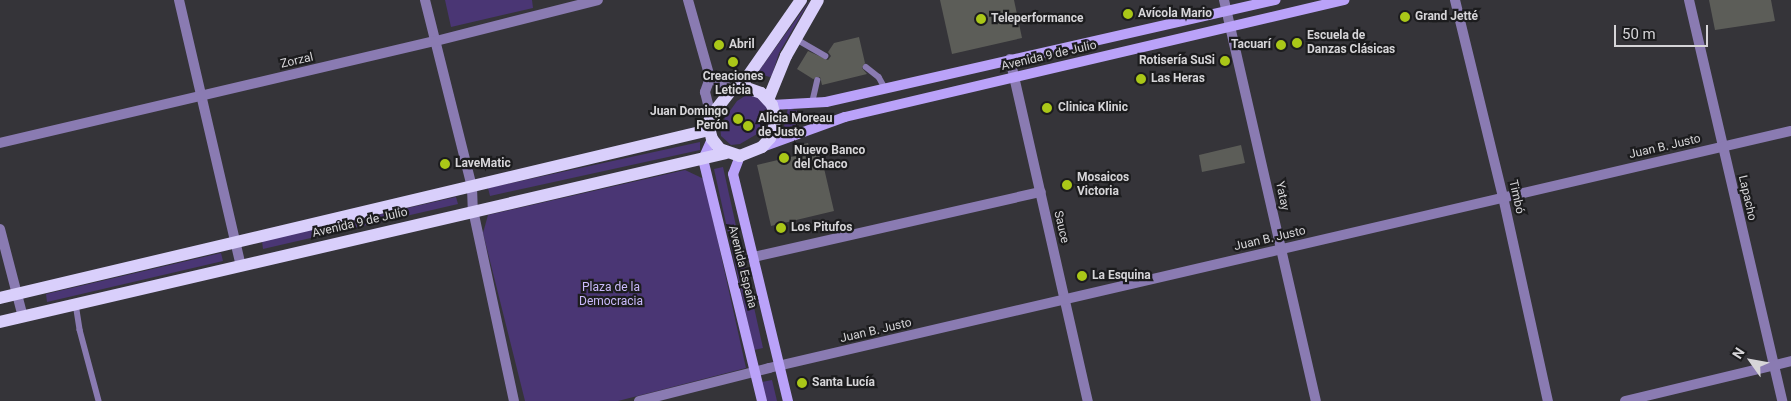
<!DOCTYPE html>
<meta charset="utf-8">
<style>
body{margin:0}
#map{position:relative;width:1791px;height:401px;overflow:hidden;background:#353439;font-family:Roboto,sans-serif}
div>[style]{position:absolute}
.green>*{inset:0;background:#4a3674}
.building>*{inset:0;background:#5c5d58}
.service>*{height:5.5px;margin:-2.75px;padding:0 2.75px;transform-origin:2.75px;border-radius:2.75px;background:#8a7bb2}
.minor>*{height:10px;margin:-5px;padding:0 5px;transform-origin:5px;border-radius:5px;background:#8a7bb2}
.tertiary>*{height:10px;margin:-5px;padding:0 5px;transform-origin:5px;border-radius:5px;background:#8a7bb2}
.secondary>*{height:10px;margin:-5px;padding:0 5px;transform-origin:5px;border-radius:5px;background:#baa2f9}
.primary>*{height:12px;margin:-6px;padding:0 6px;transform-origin:6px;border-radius:6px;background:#d9cffb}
.dots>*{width:14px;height:14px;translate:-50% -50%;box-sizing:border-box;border:2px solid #1c1c1e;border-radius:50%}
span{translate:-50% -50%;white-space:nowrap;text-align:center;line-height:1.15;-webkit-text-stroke:4.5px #1c1c1e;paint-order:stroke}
.poi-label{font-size:12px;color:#d6d5d8;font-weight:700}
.left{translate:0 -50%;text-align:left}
.right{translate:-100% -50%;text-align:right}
.street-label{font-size:12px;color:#d6d5d8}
.park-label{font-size:12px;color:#cabafb}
.north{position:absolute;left:1726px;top:336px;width:50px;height:50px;-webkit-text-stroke:4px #1c1c1e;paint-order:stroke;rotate:302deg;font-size:14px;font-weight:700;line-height:20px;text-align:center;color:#d6d5d8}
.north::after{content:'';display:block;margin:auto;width:18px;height:22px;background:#d6d5d8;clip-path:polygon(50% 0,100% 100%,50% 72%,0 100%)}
.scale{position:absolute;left:1614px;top:25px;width:94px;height:22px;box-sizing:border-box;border:2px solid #d6d5d8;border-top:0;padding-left:6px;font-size:15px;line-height:18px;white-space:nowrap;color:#d6d5d8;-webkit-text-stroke:4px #1c1c1e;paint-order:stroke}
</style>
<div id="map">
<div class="green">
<div style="clip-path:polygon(445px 0,532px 0,533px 8px,451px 27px)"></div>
<div style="clip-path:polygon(810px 0,779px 53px,772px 75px,770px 77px,759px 74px,758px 72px)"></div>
<div style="clip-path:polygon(753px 94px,767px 107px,766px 120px,757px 134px,740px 144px,731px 145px,721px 136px,720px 125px,737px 101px,745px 96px)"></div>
<div style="clip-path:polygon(788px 108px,814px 116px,815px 118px,786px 128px,784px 126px)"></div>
<div style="clip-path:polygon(700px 142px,700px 150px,490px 196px,488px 188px)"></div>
<div style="clip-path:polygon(723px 167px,763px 348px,754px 350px,714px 169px)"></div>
<div style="clip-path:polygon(685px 170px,704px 179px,746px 368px,618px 401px,525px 401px,483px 233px,488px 215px)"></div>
<div style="clip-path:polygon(456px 197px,458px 204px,263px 249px,262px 241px)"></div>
<div style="clip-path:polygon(221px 253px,223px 261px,47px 302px,46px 294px)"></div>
<div style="clip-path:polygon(772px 380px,777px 401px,767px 401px,762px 382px)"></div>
</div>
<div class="building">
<div style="clip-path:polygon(940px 0,1014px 0,1022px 38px,952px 54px)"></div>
<div style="clip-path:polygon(1709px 0,1771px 0,1775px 21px,1715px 30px)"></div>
<div style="clip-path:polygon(859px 37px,865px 63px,862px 68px,867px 74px,822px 85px,820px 77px,813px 79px,797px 69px,808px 51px,828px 60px,831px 56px,828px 52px,834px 43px)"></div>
<div style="clip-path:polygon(808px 143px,811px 153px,820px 151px,834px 211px,771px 226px,757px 165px,799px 155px,796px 146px)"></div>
<div style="clip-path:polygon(1241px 145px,1245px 163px,1202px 172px,1199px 155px)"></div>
</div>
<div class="service">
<div style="left:796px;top:39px;width:34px;rotate:30deg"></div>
<div style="left:866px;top:67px;width:16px;rotate:38deg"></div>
<div style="left:879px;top:77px;width:13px;rotate:61deg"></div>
<div style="left:812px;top:103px;width:23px;rotate:-77deg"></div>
<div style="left:76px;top:304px;width:26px;rotate:81deg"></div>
<div style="left:80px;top:330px;width:73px;rotate:75deg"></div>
</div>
<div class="minor">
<div style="left:179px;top:0;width:273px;rotate:76.9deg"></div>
<div style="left:425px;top:0;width:193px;rotate:75.9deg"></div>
<div style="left:472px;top:187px;width:23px;rotate:88deg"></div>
<div style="left:473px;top:210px;width:195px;rotate:77.9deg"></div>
<div style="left:1224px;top:0;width:411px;rotate:77.1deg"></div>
<div style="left:1455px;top:0;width:203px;rotate:76.3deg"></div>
<div style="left:1503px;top:197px;width:209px;rotate:77.6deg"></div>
<div style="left:1689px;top:0;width:412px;rotate:76.9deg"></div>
<div style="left:1010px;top:59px;width:351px;rotate:77.2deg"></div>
<div style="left:0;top:143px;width:448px;rotate:-13.2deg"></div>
<div style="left:436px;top:41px;width:167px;rotate:-14.2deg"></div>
<div style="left:0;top:229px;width:91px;rotate:75.4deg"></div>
<div style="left:754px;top:257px;width:294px;rotate:-12.8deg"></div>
<div style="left:639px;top:401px;width:134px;rotate:-14.2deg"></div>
<div style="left:769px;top:368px;width:1049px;rotate:-13.06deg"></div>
<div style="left:1625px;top:401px;width:171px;rotate:-13.5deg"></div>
</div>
<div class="tertiary">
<div style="left:688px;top:0;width:81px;rotate:74.2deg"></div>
<div style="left:710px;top:78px;width:15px;rotate:110deg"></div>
<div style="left:705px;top:92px;width:25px;rotate:76deg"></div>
<div style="left:710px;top:78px;width:25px;rotate:27deg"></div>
</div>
<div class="secondary">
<div style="left:772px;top:105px;width:54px;rotate:-3.2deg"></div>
<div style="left:826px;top:102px;width:461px;rotate:-12.8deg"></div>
<div style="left:712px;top:139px;width:22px;rotate:114deg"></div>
<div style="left:703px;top:159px;width:249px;rotate:76.3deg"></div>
<div style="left:762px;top:147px;width:88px;rotate:-19.9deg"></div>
<div style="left:845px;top:117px;width:513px;rotate:-13.2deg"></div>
<div style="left:740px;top:156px;width:19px;rotate:111deg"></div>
<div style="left:733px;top:174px;width:234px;rotate:76.4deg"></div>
</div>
<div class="primary">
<div style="left:741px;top:86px;width:21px;rotate:19deg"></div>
<div style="left:761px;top:93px;width:16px;rotate:47deg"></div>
<div style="left:772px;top:105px;width:11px;rotate:75deg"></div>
<div style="left:775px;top:116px;width:12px;rotate:95deg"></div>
<div style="left:774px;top:128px;width:11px;rotate:112deg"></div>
<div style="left:770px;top:138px;width:12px;rotate:132deg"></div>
<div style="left:762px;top:147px;width:24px;rotate:158deg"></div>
<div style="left:740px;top:156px;width:21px;rotate:-161deg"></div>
<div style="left:720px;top:149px;width:13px;rotate:-129deg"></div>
<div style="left:712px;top:139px;width:16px;rotate:-105deg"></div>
<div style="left:708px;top:124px;width:9px;rotate:-69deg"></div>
<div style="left:711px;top:116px;width:34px;rotate:-52deg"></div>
<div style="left:732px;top:89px;width:9px;rotate:-18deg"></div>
<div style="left:741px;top:86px;width:105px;rotate:-55.1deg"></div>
<div style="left:768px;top:100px;width:48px;rotate:-67.8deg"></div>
<div style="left:786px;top:56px;width:64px;rotate:-60.3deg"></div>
<div style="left:0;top:298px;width:729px;rotate:-13.33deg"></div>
<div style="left:0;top:322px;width:745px;rotate:-13.1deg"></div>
</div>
<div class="dots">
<div style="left:1128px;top:14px;background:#aac718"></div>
<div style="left:1405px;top:17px;background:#aac718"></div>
<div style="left:981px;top:19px;background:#aac718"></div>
<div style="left:1297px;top:43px;background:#aac718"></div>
<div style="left:719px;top:45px;background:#aac718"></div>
<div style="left:1281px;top:45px;background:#aac718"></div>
<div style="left:1225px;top:61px;background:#aac718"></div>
<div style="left:733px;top:62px;background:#aac718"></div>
<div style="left:1141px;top:79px;background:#aac718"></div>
<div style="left:1047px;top:108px;background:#aac718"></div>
<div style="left:738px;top:119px;background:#aac718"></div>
<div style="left:748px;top:126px;background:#aac718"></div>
<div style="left:784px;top:158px;background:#aac718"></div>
<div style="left:445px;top:164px;background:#aac718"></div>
<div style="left:1067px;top:185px;background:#aac718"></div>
<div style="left:781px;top:228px;background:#aac718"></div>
<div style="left:1082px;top:276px;background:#aac718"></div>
<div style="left:802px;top:383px;background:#aac718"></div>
</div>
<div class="poi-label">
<span class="left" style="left:1138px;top:14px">Avícola Mario</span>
<span class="left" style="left:1415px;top:17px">Grand Jetté</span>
<span class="left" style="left:991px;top:19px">Teleperformance</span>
<span class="left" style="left:1307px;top:43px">Escuela de<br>Danzas Clásicas</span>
<span class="left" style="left:729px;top:45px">Abril</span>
<span class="right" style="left:1271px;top:45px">Tacuarí</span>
<span class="right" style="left:1215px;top:61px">Rotisería SuSi</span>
<span style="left:733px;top:84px">Creaciones<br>Leticia</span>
<span class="left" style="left:1151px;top:79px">Las Heras</span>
<span class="left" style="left:1058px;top:108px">Clinica Klinic</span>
<span class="right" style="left:728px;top:119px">Juan Domingo<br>Perón</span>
<span class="left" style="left:758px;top:126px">Alicia Moreau<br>de Justo</span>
<span class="left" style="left:794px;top:158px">Nuevo Banco<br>del Chaco</span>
<span class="left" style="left:455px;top:164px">LaveMatic</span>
<span class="left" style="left:1077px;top:185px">Mosaicos<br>Victoria</span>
<span class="left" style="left:791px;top:228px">Los Pitufos</span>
<span class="left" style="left:1092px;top:276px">La Esquina</span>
<span class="left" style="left:812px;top:383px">Santa Lucía</span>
</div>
<div class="street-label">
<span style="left:1049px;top:56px;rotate:-13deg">Avenida 9 de Julio</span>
<span style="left:297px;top:61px;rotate:-13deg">Zorzal</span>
<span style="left:1665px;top:147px;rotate:-13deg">Juan B. Justo</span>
<span style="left:1282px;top:196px;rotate:78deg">Yatay</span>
<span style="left:1516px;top:197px;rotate:77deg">Timbó</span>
<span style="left:1747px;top:198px;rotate:77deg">Lapacho</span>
<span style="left:360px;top:223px;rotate:-13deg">Avenida 9 de Julio</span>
<span style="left:1061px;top:227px;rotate:77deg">Sauce</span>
<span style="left:1270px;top:239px;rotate:-13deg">Juan B. Justo</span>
<span style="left:742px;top:267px;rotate:76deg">Avenida España</span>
<span style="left:876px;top:331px;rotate:-13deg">Juan B. Justo</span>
</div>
<div class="park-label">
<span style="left:611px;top:295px">Plaza de la<br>Democracia</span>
</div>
<div class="north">N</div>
<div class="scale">50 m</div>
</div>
